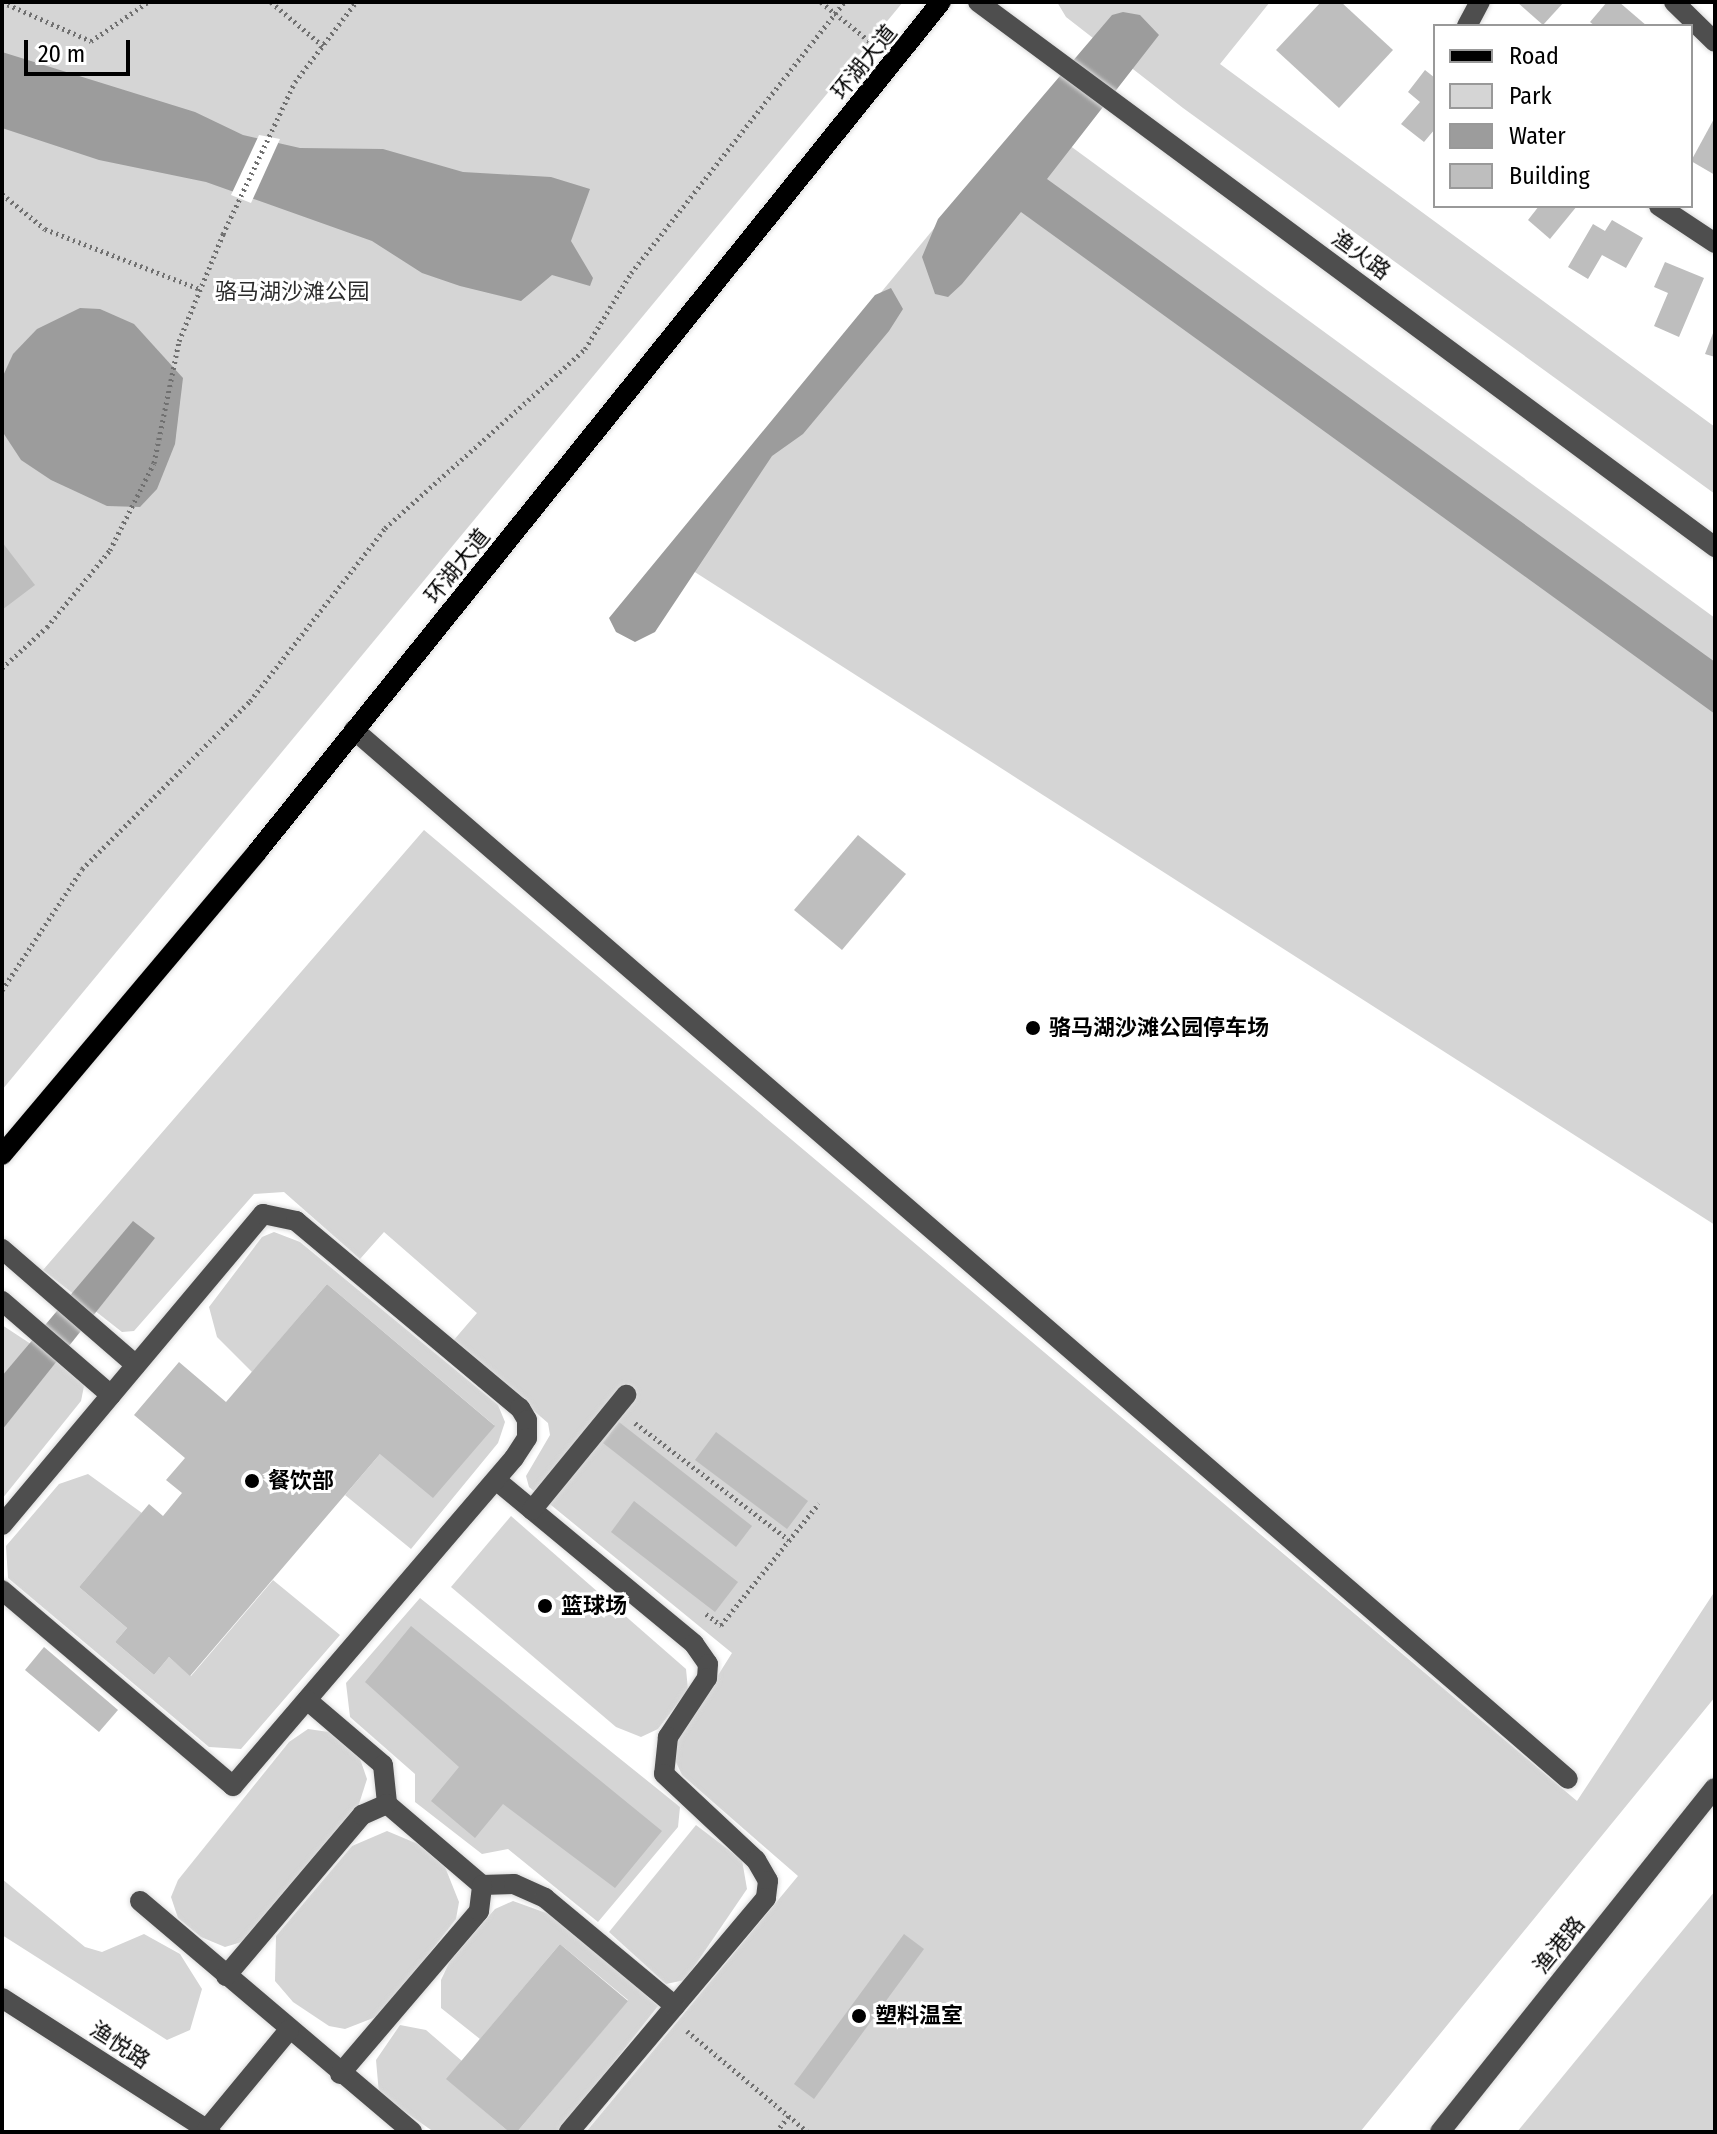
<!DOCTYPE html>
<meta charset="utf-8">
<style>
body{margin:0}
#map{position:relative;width:1717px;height:2134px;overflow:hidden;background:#fff;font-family:"Fira Sans Condensed","Noto Sans SC",sans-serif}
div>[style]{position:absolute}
.green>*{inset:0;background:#d5d5d5}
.water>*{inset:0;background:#9c9c9c}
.pier>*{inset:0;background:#fff}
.building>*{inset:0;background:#bebebe}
.path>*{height:5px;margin-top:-2.5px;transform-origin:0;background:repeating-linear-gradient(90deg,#707070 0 2px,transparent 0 6px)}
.roads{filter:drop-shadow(0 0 2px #dbdbdb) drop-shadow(0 0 2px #dbdbdb)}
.minor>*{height:20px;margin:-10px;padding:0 10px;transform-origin:10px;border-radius:10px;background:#4e4e4e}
.major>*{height:20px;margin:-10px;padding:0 10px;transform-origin:10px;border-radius:10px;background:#000}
.dots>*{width:22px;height:22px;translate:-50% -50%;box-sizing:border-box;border:4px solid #fff;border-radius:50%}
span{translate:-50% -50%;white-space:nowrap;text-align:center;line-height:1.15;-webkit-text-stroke:6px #fff;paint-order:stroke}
.street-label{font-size:22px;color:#000}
.park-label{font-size:22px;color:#2c2c2c}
.poi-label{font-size:22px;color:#000;font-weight:700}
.left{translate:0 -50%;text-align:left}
.frame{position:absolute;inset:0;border:4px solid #000;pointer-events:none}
.legend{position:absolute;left:1433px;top:24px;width:260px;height:184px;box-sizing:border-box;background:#fff;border:2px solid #999;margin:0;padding:10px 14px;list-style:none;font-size:24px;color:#000}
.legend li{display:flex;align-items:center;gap:16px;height:40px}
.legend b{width:40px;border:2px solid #999}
.scale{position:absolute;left:24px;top:40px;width:106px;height:36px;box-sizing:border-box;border:4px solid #000;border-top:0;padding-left:10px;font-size:24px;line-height:28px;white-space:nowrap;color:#000;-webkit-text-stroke:6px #fff;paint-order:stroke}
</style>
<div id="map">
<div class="green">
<div style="clip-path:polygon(2px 2px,903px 2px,2px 1090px)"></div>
<div style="clip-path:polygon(1057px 2px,1270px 2px,1220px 64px,1715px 427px,1715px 494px,1183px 108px,1066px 17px)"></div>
<div style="clip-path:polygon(1028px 115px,1715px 618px,1715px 1225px,665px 553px)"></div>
<div style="clip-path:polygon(424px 830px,1577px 1801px,1715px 1591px,1715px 1697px,1360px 2132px,586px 2132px,798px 1876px,682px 1775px,674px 1758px,676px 1742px,732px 1653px,529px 1487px,526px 1476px,550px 1435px,548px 1423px,453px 1341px,477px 1313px,384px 1232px,360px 1259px,284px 1192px,254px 1194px,134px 1331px,122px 1332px,43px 1270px)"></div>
<div style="clip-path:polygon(274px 1232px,300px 1242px,498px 1405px,505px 1422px,498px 1443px,411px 1549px,345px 1495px,380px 1454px,494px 1425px,327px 1284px,252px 1372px,217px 1337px,209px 1307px,262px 1237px)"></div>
<div style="clip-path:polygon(2px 1325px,78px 1375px,84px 1386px,81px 1401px,2px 1499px)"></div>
<div style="clip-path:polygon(88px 1474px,142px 1513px,79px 1587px,127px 1628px,115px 1642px,154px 1675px,169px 1657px,191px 1676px,273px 1580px,340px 1635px,241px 1749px,209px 1747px,8px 1578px,6px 1546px,59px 1484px)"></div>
<div style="clip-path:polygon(511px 1516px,686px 1669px,688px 1690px,658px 1729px,641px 1737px,616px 1727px,451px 1587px)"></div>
<div style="clip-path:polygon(420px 1598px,680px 1807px,678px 1827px,598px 1922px,508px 1849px,482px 1854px,415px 1802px,415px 1774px,350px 1717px,346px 1683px)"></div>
<div style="clip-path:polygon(308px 1729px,329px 1732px,358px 1753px,367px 1779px,359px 1804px,245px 1941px,225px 1947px,201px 1937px,178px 1918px,171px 1897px,178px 1880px,289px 1742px)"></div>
<div style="clip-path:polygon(696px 1825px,742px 1860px,747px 1889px,685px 1980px,666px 1984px,609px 1932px)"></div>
<div style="clip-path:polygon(387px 1831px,418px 1844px,445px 1867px,459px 1902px,456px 1919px,381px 2015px,345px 2029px,329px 2026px,293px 2002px,275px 1981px,276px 1936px,352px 1846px)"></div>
<div style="clip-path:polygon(2px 1879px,85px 1947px,102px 1952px,144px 1934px,180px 1954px,202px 1989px,190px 2030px,167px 2040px,2px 1935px)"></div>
<div style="clip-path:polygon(1715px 1891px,1715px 2132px,1517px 2132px)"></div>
<div style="clip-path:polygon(513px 1901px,560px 1918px,658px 2006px,559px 2132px,517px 2132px,628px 2000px,560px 1944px,480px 2039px,441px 2008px,441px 1980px,450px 1961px,495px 1909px)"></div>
<div style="clip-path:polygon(400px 2025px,426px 2030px,462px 2061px,447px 2079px,509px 2132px,434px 2132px,379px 2094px,376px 2060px)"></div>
</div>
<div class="water">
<div style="clip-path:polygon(1123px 12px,1140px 15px,1159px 35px,1047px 179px,1715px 662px,1715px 714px,1021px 212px,962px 284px,948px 297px,935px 294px,922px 257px,938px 219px,1112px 15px)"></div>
<div style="clip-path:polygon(2px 52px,195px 112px,243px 135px,300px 148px,383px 149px,463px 172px,551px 177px,590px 189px,571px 241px,593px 278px,590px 286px,552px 275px,521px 301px,460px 286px,422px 273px,372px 241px,206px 182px,99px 160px,2px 128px)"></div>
<div style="clip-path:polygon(891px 288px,903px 309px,889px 331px,803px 434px,772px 456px,655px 632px,635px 642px,616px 632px,609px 618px,875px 295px)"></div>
<div style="clip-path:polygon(80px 308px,100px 309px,134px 324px,183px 378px,175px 444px,157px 489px,140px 507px,107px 506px,51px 480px,21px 460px,2px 431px,2px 378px,13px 354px,37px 329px)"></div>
<div style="clip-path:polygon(133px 1221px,155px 1238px,2px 1430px,2px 1376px)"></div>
</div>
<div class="pier">
<div style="clip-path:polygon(259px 135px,280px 139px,251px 203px,231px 195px)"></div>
</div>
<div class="building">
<div style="clip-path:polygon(1321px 2px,1341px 2px,1393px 50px,1339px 108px,1276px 50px)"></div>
<div style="clip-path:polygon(1517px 2px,1564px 2px,1543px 25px)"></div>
<div style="clip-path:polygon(1607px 2px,1619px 2px,1647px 26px,1595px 26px,1590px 22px)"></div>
<div style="clip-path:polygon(1425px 70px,1435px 78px,1435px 129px,1424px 142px,1401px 124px,1420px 102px,1408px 92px)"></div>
<div style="clip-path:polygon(1715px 117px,1715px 175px,1691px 161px)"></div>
<div style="clip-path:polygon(1539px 206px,1577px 206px,1550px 239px,1528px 220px)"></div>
<div style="clip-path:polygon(1612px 220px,1643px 238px,1626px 268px,1602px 255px,1588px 279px,1568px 267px,1593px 224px,1605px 231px)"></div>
<div style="clip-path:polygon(1665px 262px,1704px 278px,1679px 337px,1654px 326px,1668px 293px,1654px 287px)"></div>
<div style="clip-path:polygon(1715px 328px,1715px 357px,1705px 354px)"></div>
<div style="clip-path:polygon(2px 542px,35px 585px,2px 610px)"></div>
<div style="clip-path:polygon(858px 835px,906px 874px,842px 950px,794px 910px)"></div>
<div style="clip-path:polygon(327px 1284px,495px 1426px,433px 1498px,380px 1454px,190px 1676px,169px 1657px,154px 1675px,115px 1642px,127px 1628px,79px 1587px,149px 1504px,163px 1516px,182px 1493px,166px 1480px,185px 1458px,134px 1415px,179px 1362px,226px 1402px)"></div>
<div style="clip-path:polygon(619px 1422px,752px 1526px,736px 1547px,603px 1443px)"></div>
<div style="clip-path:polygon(716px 1432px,808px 1501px,787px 1529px,695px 1460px)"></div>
<div style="clip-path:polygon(634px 1501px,738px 1582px,715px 1612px,611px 1532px)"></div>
<div style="clip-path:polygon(411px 1626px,662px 1831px,615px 1888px,503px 1804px,475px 1838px,431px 1801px,459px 1767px,365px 1682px)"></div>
<div style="clip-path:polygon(44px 1647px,118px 1710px,99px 1732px,25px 1670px)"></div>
<div style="clip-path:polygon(904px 1934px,924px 1949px,814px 2099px,794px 2084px)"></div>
<div style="clip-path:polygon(560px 1944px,628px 2001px,517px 2132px,509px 2132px,446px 2079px)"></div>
</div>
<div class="path">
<div style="left:2px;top:2px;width:97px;rotate:23.7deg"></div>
<div style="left:91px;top:41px;width:69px;rotate:-34.4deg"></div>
<div style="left:271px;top:2px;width:68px;rotate:40.2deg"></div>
<div style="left:821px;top:2px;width:67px;rotate:38.9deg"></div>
<div style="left:2px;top:194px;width:55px;rotate:39.1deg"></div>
<div style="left:45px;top:229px;width:166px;rotate:21.2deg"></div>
<div style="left:2px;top:668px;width:61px;rotate:-42.3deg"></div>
<div style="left:47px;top:627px;width:99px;rotate:-50.7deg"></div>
<div style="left:110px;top:550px;width:97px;rotate:-63.2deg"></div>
<div style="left:154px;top:463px;width:125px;rotate:-78.4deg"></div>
<div style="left:179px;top:341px;width:116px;rotate:-67.6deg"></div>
<div style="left:223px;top:234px;width:168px;rotate:-64.7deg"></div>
<div style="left:295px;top:82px;width:101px;rotate:-52.7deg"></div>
<div style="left:2px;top:990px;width:145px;rotate:-56.5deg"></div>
<div style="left:82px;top:869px;width:238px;rotate:-45deg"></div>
<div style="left:250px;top:701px;width:219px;rotate:-52deg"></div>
<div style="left:385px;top:528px;width:268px;rotate:-41.8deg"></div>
<div style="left:585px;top:349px;width:89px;rotate:-58.8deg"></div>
<div style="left:631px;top:273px;width:345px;rotate:-51.8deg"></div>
<div style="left:635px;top:1423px;width:193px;rotate:37.2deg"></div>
<div style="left:706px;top:1614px;width:19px;rotate:36deg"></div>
<div style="left:721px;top:1625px;width:156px;rotate:-51.2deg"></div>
<div style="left:687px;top:2031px;width:158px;rotate:39.9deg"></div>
<div style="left:776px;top:2132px;width:21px;rotate:-51deg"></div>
</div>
<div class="roads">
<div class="minor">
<div style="left:978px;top:2px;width:917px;rotate:36.48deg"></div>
<div style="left:1674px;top:2px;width:57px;rotate:44.3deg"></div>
<div style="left:1467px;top:26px;width:27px;rotate:-62deg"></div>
<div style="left:1659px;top:206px;width:67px;rotate:33.5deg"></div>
<div style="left:354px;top:730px;width:1604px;rotate:40.83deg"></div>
<div style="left:2px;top:1249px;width:177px;rotate:40.9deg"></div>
<div style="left:2px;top:1301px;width:144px;rotate:40.8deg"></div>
<div style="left:496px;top:1480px;width:257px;rotate:39.6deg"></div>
<div style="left:694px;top:1644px;width:24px;rotate:55deg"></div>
<div style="left:708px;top:1664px;width:14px;rotate:94deg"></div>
<div style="left:707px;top:1678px;width:71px;rotate:123.5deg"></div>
<div style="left:668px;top:1737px;width:37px;rotate:96deg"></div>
<div style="left:664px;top:1774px;width:126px;rotate:43.1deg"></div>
<div style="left:756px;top:1860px;width:24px;rotate:60deg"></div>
<div style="left:768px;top:1881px;width:17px;rotate:97deg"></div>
<div style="left:766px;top:1898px;width:306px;rotate:130.1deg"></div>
<div style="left:532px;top:1510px;width:149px;rotate:-50.7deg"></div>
<div style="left:2px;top:1525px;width:406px;rotate:-50deg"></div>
<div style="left:263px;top:1214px;width:34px;rotate:12deg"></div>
<div style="left:296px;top:1221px;width:292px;rotate:39.9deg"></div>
<div style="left:520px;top:1408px;width:14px;rotate:60deg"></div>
<div style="left:527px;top:1420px;width:18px;rotate:90deg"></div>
<div style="left:527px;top:1438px;width:24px;rotate:123deg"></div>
<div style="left:514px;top:1458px;width:432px;rotate:130.6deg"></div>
<div style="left:233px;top:1786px;width:303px;rotate:-139.7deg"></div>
<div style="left:307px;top:1700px;width:100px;rotate:40.5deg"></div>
<div style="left:383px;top:1765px;width:39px;rotate:84deg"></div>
<div style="left:387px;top:1804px;width:125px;rotate:40.5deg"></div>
<div style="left:482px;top:1885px;width:32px;rotate:-2deg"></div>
<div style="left:514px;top:1884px;width:34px;rotate:24deg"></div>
<div style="left:545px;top:1898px;width:169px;rotate:39.7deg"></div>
<div style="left:140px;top:1901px;width:357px;rotate:40.3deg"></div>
<div style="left:226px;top:1976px;width:211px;rotate:-49.8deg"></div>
<div style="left:362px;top:1815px;width:27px;rotate:-24deg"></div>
<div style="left:2px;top:1998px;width:248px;rotate:32.7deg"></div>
<div style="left:340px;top:2074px;width:214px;rotate:-49.5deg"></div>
<div style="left:479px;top:1911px;width:26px;rotate:-83deg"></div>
<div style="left:207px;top:2129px;width:129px;rotate:-50.4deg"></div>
<div style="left:1440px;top:2132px;width:440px;rotate:-51.4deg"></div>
</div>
<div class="major">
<div style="left:2px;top:1155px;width:396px;rotate:-49.9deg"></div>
<div style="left:257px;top:852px;width:1091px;rotate:-51.18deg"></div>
</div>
</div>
<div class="dots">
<div style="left:1033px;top:1028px;background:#000"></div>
<div style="left:252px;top:1481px;background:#000"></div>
<div style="left:545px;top:1606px;background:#000"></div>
<div style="left:859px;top:2016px;background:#000"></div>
</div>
<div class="street-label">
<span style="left:864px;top:62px;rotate:-51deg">环湖大道</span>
<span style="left:1361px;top:255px;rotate:36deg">渔火路</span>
<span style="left:457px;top:566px;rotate:-51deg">环湖大道</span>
<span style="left:1559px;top:1945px;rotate:-51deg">渔港路</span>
<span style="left:120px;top:2045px;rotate:33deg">渔悦路</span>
</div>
<div class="park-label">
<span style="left:292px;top:292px">骆马湖沙滩公园</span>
</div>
<div class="poi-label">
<span class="left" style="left:1049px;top:1028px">骆马湖沙滩公园停车场</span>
<span class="left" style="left:268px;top:1481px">餐饮部</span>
<span class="left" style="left:561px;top:1606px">篮球场</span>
<span class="left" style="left:875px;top:2016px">塑料温室</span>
</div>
<div class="frame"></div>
<ul class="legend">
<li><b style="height:10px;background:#000"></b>Road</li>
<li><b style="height:22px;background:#d5d5d5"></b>Park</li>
<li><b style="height:22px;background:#9c9c9c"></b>Water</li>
<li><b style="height:22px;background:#bebebe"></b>Building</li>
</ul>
<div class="scale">20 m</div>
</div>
